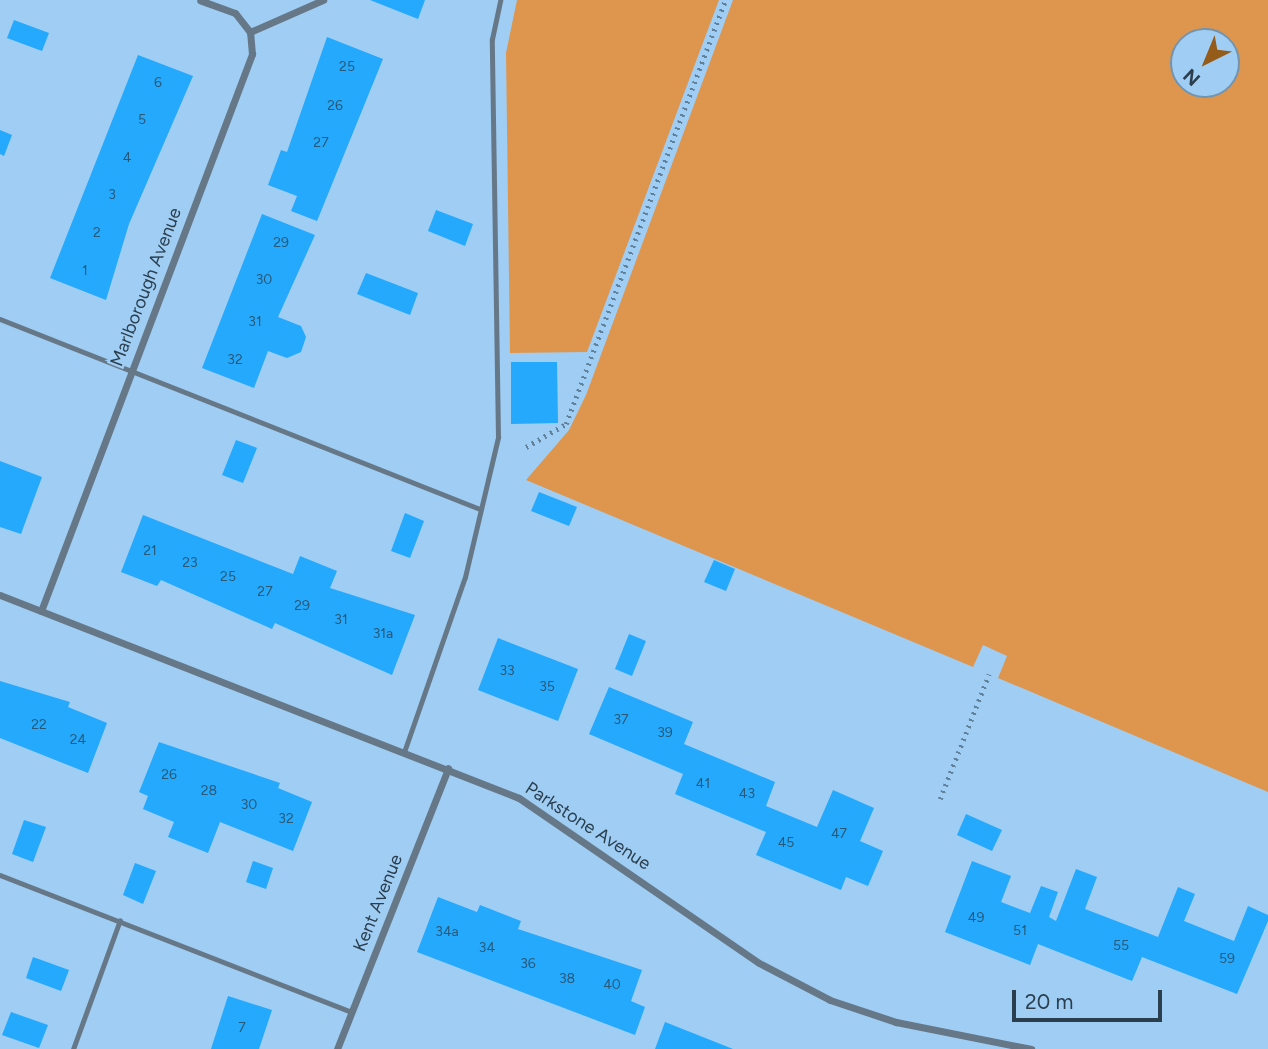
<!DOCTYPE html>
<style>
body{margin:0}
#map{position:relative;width:1268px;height:1049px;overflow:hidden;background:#9fcdf3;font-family:Figtree,sans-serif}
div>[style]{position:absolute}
.green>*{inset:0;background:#de964f}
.building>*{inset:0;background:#24a9fc}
.path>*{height:4.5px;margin-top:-2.25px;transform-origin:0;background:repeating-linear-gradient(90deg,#61819b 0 2px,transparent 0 7px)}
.lane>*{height:5px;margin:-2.5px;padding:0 2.5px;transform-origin:2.5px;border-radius:2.5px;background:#667887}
.street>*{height:7px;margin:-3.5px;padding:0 3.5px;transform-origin:3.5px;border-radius:3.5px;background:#667887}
span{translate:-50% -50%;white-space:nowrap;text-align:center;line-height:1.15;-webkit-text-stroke:5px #9fcdf3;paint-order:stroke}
.number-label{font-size:14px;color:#295979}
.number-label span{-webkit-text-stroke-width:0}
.street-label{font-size:18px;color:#2b3e4d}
.north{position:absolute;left:1170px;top:28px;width:70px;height:70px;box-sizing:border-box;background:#9fcdf3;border:2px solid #7194b1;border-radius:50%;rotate:223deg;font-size:19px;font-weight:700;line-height:28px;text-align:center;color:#2b3e4d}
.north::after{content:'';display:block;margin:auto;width:24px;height:32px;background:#955b19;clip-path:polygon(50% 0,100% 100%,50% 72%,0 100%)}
.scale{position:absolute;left:1012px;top:990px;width:150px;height:32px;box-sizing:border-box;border:4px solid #2b3e4d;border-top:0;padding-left:9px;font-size:21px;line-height:24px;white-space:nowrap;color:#2b3e4d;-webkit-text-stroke:5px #9fcdf3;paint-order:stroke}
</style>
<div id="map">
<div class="green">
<div style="clip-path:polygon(517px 0,719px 0,587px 352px,510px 353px,506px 53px)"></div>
<div style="clip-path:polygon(evenodd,733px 0,1268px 0,1268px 792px,998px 678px,1007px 656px,983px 645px,973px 667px,526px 480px,569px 430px,586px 395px,733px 0,1184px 42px,1226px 42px,1226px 84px,1184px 84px,1184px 42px)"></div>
</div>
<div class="building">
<div style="clip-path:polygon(370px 0,425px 0,418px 19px)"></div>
<div style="clip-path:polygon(14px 20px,49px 33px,42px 51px,7px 38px)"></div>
<div style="clip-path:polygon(327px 37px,383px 59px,317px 221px,291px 211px,297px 196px,268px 185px,281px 150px,287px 152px)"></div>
<div style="clip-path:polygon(138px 55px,193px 76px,129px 224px,106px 300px,50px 278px)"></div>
<div style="clip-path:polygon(0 130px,12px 135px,4px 156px,0 154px)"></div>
<div style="clip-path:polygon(436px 210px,473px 224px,465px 246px,428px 231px)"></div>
<div style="clip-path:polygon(262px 214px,315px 235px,278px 317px,301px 326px,306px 337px,301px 352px,287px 358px,268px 351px,254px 388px,202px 368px)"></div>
<div style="clip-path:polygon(366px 273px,418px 293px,410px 315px,357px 294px)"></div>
<div style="clip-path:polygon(511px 362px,557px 362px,558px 423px,511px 424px)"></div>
<div style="clip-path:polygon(236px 440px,257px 448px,243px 483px,222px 475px)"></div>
<div style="clip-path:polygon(0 461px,42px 477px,21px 534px,0 527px)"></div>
<div style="clip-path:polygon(539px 492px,577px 507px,569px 526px,531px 511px)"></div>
<div style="clip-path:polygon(405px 513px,424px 521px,410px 558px,391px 551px)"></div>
<div style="clip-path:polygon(143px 515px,293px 574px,300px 556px,337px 571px,330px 588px,415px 615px,392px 675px,275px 623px,272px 629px,161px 580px,157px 586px,121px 572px)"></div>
<div style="clip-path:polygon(714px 560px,735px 569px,726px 591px,704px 582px)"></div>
<div style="clip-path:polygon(629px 634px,646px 641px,632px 676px,615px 669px)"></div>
<div style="clip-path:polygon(498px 638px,578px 669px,558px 721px,478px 690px)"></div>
<div style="clip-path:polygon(0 681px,70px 702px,68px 707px,107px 723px,88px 773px,0 738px)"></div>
<div style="clip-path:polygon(609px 687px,693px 722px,684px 744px,775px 782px,766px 806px,817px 827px,833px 790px,874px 808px,860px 841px,883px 851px,868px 886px,846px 877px,841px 890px,756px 855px,766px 832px,675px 794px,683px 774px,589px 734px)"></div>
<div style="clip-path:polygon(159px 742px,280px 783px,278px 788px,312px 802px,293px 851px,220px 822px,208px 853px,168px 837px,174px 822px,143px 809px,148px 796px,139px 792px)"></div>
<div style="clip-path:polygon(966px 814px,1002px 830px,992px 851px,957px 835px)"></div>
<div style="clip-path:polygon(24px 820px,46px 827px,33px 862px,12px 854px)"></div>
<div style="clip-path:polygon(253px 861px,273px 868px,266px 889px,246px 882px)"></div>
<div style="clip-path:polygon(972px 861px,1011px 876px,1001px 902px,1030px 913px,1041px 886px,1058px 892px,1049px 917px,1056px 921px,1076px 869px,1097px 877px,1085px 909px,1158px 937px,1178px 887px,1195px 894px,1184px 921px,1234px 941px,1248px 906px,1268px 915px,1268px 921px,1237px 994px,1142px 957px,1132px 981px,1038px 944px,1030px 965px,945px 932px)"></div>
<div style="clip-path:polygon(135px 863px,156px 871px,143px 904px,123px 895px)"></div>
<div style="clip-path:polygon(438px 897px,477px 912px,480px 905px,521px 921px,518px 929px,642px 970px,631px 1001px,645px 1007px,635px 1035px,417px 952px)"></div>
<div style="clip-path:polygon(33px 957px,69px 970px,61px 991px,26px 978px)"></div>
<div style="clip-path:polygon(228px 996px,272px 1010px,259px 1049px,211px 1049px)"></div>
<div style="clip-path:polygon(11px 1012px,48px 1025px,39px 1048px,2px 1035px)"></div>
<div style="clip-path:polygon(665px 1022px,733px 1049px,655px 1049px)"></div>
</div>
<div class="path">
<div style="left:526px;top:447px;width:46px;rotate:-29.9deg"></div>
<div style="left:566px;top:424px;width:453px;rotate:-69.4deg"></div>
<div style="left:940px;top:799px;width:134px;rotate:-68.6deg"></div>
</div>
<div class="lane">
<div style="left:0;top:319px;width:516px;rotate:21.6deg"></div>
<div style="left:404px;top:752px;width:185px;rotate:-70.8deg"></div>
<div style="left:465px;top:577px;width:144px;rotate:-76.7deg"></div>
<div style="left:498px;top:437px;width:398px;rotate:-90.9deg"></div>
<div style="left:492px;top:39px;width:40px;rotate:-78deg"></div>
<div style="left:0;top:875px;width:377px;rotate:21.3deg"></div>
<div style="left:73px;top:1049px;width:137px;rotate:-70deg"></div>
</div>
<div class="street">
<div style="left:250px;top:32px;width:80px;rotate:-23.7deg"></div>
<div style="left:0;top:595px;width:557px;rotate:21.36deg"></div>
<div style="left:519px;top:798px;width:291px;rotate:34.5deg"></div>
<div style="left:759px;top:963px;width:80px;rotate:27.5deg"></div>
<div style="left:830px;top:1000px;width:70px;rotate:18.4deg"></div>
<div style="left:896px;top:1022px;width:138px;rotate:11.3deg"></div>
<div style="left:41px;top:611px;width:596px;rotate:-69.25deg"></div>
<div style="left:252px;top:54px;width:22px;rotate:-95deg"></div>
<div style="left:250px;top:32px;width:24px;rotate:-128deg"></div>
<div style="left:235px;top:13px;width:37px;rotate:-160deg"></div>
<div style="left:337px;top:1049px;width:302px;rotate:-68.4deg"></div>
</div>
<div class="number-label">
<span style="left:347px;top:67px">25</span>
<span style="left:158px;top:83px">6</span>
<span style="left:335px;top:106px">26</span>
<span style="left:142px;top:120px">5</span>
<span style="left:321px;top:143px">27</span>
<span style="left:127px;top:158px">4</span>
<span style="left:112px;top:195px">3</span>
<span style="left:97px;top:233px">2</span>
<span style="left:281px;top:243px">29</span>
<span style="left:85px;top:271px">1</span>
<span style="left:264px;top:280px">30</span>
<span style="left:255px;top:322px">31</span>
<span style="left:235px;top:360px">32</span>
<span style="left:150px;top:551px">21</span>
<span style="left:190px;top:563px">23</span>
<span style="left:228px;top:577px">25</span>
<span style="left:265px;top:592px">27</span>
<span style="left:302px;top:606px">29</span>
<span style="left:341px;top:620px">31</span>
<span style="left:383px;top:634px">31a</span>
<span style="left:507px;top:671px">33</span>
<span style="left:547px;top:687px">35</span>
<span style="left:621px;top:720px">37</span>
<span style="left:39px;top:725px">22</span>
<span style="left:665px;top:733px">39</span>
<span style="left:78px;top:740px">24</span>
<span style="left:169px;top:775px">26</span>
<span style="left:703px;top:784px">41</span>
<span style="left:209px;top:791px">28</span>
<span style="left:747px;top:794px">43</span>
<span style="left:249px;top:805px">30</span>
<span style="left:286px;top:819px">32</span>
<span style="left:839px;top:834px">47</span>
<span style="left:786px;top:843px">45</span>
<span style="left:976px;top:918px">49</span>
<span style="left:1020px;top:931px">51</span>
<span style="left:447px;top:932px">34a</span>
<span style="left:1121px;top:946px">55</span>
<span style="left:487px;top:948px">34</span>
<span style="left:1227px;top:959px">59</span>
<span style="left:528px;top:964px">36</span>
<span style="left:567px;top:979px">38</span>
<span style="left:612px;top:985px">40</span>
<span style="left:242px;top:1028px">7</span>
</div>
<div class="street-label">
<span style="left:146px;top:287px;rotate:-69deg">Marlborough Avenue</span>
<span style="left:588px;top:826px;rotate:33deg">Parkstone Avenue</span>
<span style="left:378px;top:903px;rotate:-68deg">Kent Avenue</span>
</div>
<div class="north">N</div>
<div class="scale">20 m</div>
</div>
